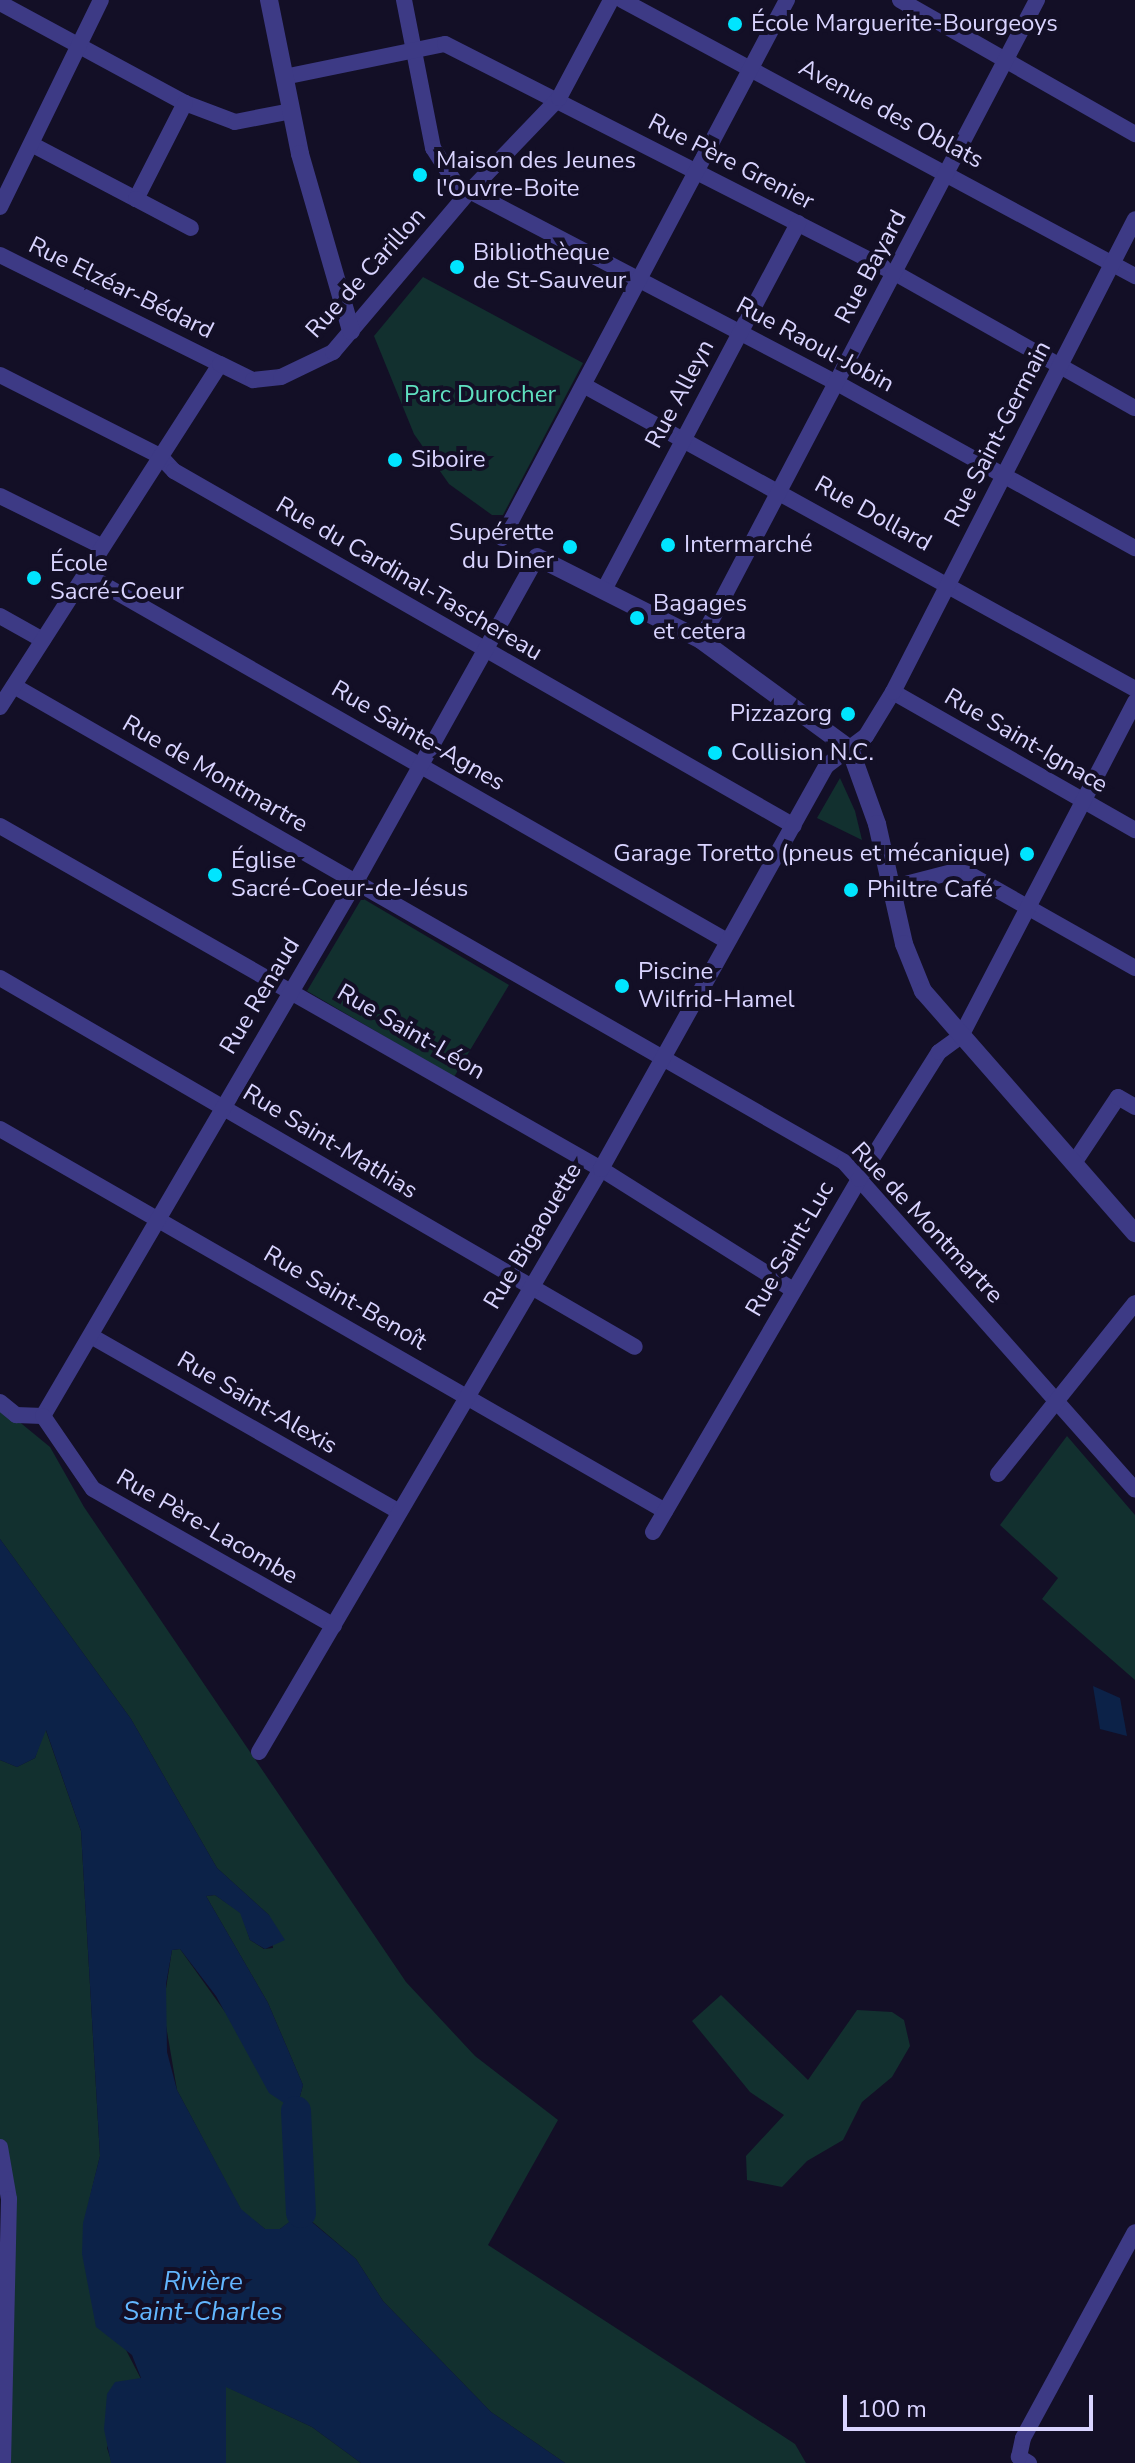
<!DOCTYPE html>
<meta charset="utf-8">
<style>
body{margin:0}
#map{position:relative;width:1135px;height:2463px;overflow:hidden;background:#130f26;font-family:"Nunito Sans",sans-serif}
div>[style]{position:absolute}
.green>*{inset:0;background:#12302f}
.water>*{inset:0;background:#0c2248}
.river>*{height:30px;margin:-15px;padding:0 15px;transform-origin:15px;border-radius:15px;background:#0c2248}
.minor>*{height:16px;margin:-8px;padding:0 8px;transform-origin:8px;border-radius:8px;background:#3d3a85}
.tertiary>*{height:18px;margin:-9px;padding:0 9px;transform-origin:9px;border-radius:9px;background:#3d3a85}
.dots>*{width:22px;height:22px;translate:-50% -50%;box-sizing:border-box;border:4px solid #130f26;border-radius:50%}
span{translate:-50% -50%;white-space:nowrap;text-align:center;line-height:1.15;-webkit-text-stroke:8px #130f26;paint-order:stroke}
.poi-label{font-size:24px;color:#d9d4ff}
.left{translate:0 -50%;text-align:left}
.right{translate:-100% -50%;text-align:right}
.street-label{font-size:24px;color:#d9d4ff}
.park-label{font-size:24px;color:#5fe0c0}
.water-label{font-size:26px;color:#62b6ff;font-style:italic}
.scale{position:absolute;left:843px;top:2395px;width:250px;height:36px;box-sizing:border-box;border:4px solid #d9d4ff;border-top:0;padding-left:10px;font-size:24px;line-height:28px;white-space:nowrap;color:#d9d4ff;-webkit-text-stroke:6px #130f26;paint-order:stroke}
</style>
<div id="map">
<div class="green">
<div style="clip-path:polygon(423px 277px,583px 363px,503px 515px,492px 515px,449px 484px,414px 434px,374px 336px)"></div>
<div style="clip-path:polygon(840px 778px,855px 811px,862px 840px,817px 818px)"></div>
<div style="clip-path:polygon(362px 898px,509px 985px,454px 1077px,307px 991px)"></div>
<div style="clip-path:polygon(0 1406px,50px 1447px,84px 1507px,406px 1982px,475px 2056px,558px 2120px,488px 2245px,795px 2444px,806px 2463px,565px 2463px,491px 2412px,383px 2301px,356px 2259px,302px 2213px,280px 2229px,265px 2229px,241px 2210px,177px 2090px,163px 2008px,172px 1950px,180px 1949px,296px 2111px,303px 2085px,268px 2003px,206px 1896px,215px 1895px,241px 1913px,250px 1940px,264px 1949px,273px 1948px,269px 1915px,217px 1868px,131px 1719px,0 1539px)"></div>
<div style="clip-path:polygon(1067px 1436px,1135px 1515px,1135px 1680px,1042px 1599px,1058px 1578px,1000px 1525px)"></div>
<div style="clip-path:polygon(45px 1728px,81px 1831px,100px 2156px,89px 2201px,126px 2350px,141px 2379px,132px 2381px,107px 2448px,112px 2463px,3px 2463px,9px 2199px,0 2147px,0 1760px,17px 1767px,35px 1758px)"></div>
<div style="clip-path:polygon(721px 1995px,808px 2080px,857px 2010px,892px 2012px,904px 2020px,910px 2046px,892px 2077px,862px 2102px,843px 2140px,807px 2161px,782px 2187px,747px 2180px,746px 2156px,784px 2115px,750px 2092px,692px 2021px)"></div>
<div style="clip-path:polygon(225px 2386px,312px 2427px,361px 2463px,226px 2463px)"></div>
</div>
<div class="water">
<div style="clip-path:polygon(0 1539px,131px 1719px,217px 1868px,269px 1915px,285px 1940px,265px 1949px,250px 1940px,240px 1913px,215px 1895px,206px 1896px,268px 2003px,303px 2085px,296px 2111px,269px 2093px,216px 1996px,180px 1949px,172px 1950px,166px 1984px,167px 2052px,177px 2090px,241px 2209px,265px 2229px,280px 2229px,301px 2213px,356px 2259px,383px 2301px,491px 2412px,565px 2463px,361px 2463px,312px 2427px,226px 2387px,226px 2463px,111px 2463px,104px 2429px,107px 2394px,115px 2382px,141px 2378px,132px 2355px,96px 2327px,82px 2254px,83px 2223px,100px 2156px,81px 1831px,46px 1730px,35px 1758px,17px 1767px,0 1760px)"></div>
<div style="clip-path:polygon(1093px 1686px,1120px 1698px,1127px 1736px,1100px 1729px)"></div>
</div>
<div class="river">
<div style="left:296px;top:2111px;width:102px;rotate:87.2deg"></div>
</div>
<div class="minor">
<div style="left:404px;top:0;width:151px;rotate:78.9deg"></div>
<div style="left:433px;top:148px;width:43px;rotate:57.4deg"></div>
<div style="left:456px;top:184px;width:430px;rotate:27.6deg"></div>
<div style="left:837px;top:383px;width:341px;rotate:29deg"></div>
<div style="left:622px;top:0;width:583px;rotate:28.28deg"></div>
<div style="left:900px;top:0;width:271px;rotate:29.7deg"></div>
<div style="left:0;top:3px;width:210px;rotate:28.4deg"></div>
<div style="left:185px;top:103px;width:53px;rotate:20.8deg"></div>
<div style="left:235px;top:122px;width:57px;rotate:-11.1deg"></div>
<div style="left:284px;top:77px;width:164px;rotate:-11.6deg"></div>
<div style="left:445px;top:44px;width:505px;rotate:26.97deg"></div>
<div style="left:895px;top:273px;width:275px;rotate:29.4deg"></div>
<div style="left:33px;top:145px;width:116px;rotate:27.7deg"></div>
<div style="left:136px;top:199px;width:108px;rotate:-63deg"></div>
<div style="left:136px;top:199px;width:62px;rotate:27.8deg"></div>
<div style="left:0;top:207px;width:230px;rotate:-64deg"></div>
<div style="left:0;top:255px;width:246px;rotate:26.4deg"></div>
<div style="left:0;top:375px;width:179px;rotate:26.9deg"></div>
<div style="left:160px;top:456px;width:21px;rotate:47deg"></div>
<div style="left:174px;top:471px;width:714px;rotate:29.79deg"></div>
<div style="left:585px;top:386px;width:628px;rotate:28.85deg"></div>
<div style="left:0;top:496px;width:113px;rotate:26.3deg"></div>
<div style="left:502px;top:538px;width:609px;rotate:-62.09deg"></div>
<div style="left:85px;top:574px;width:739px;rotate:29.75deg"></div>
<div style="left:605px;top:588px;width:413px;rotate:-62.1deg"></div>
<div style="left:0;top:616px;width:49px;rotate:29.2deg"></div>
<div style="left:701px;top:640px;width:723px;rotate:-62.3deg"></div>
<div style="left:14px;top:686px;width:957px;rotate:29.83deg"></div>
<div style="left:844px;top:1162px;width:438px;rotate:48.4deg"></div>
<div style="left:893px;top:692px;width:279px;rotate:29.7deg"></div>
<div style="left:0;top:707px;width:407px;rotate:-57.3deg"></div>
<div style="left:220px;top:364px;width:37px;rotate:26deg"></div>
<div style="left:253px;top:380px;width:28px;rotate:-6deg"></div>
<div style="left:281px;top:377px;width:58px;rotate:-25.7deg"></div>
<div style="left:333px;top:352px;width:209px;rotate:-49.7deg"></div>
<div style="left:468px;top:193px;width:132px;rotate:-46.2deg"></div>
<div style="left:559px;top:98px;width:111px;rotate:-62deg"></div>
<div style="left:0;top:826px;width:692px;rotate:29.71deg"></div>
<div style="left:601px;top:1169px;width:227px;rotate:32.2deg"></div>
<div style="left:890px;top:888px;width:68px;rotate:-14.4deg"></div>
<div style="left:956px;top:871px;width:13px;rotate:13deg"></div>
<div style="left:969px;top:874px;width:191px;rotate:29.5deg"></div>
<div style="left:0;top:978px;width:734px;rotate:30.16deg"></div>
<div style="left:0;top:1129px;width:767px;rotate:29.87deg"></div>
<div style="left:1074px;top:1163px;width:79px;rotate:-56.3deg"></div>
<div style="left:1118px;top:1097px;width:20px;rotate:30deg"></div>
<div style="left:91px;top:1336px;width:355px;rotate:29.7deg"></div>
<div style="left:0;top:1402px;width:21px;rotate:39deg"></div>
<div style="left:16px;top:1415px;width:27px;rotate:2deg"></div>
<div style="left:43px;top:1416px;width:618px;rotate:-59.66deg"></div>
<div style="left:355px;top:883px;width:373px;rotate:-60.8deg"></div>
<div style="left:43px;top:1416px;width:88px;rotate:55.6deg"></div>
<div style="left:93px;top:1489px;width:277px;rotate:29.6deg"></div>
<div style="left:998px;top:1474px;width:219px;rotate:-51.3deg"></div>
<div style="left:653px;top:1532px;width:409px;rotate:-59.7deg"></div>
<div style="left:859px;top:1179px;width:150px;rotate:-57.8deg"></div>
<div style="left:939px;top:1052px;width:27px;rotate:-36deg"></div>
<div style="left:961px;top:1036px;width:377px;rotate:-62.5deg"></div>
<div style="left:259px;top:1752px;width:676px;rotate:-59.6deg"></div>
<div style="left:601px;top:1169px;width:462px;rotate:-60.8deg"></div>
<div style="left:826px;top:766px;width:50px;rotate:-36.9deg"></div>
<div style="left:866px;top:736px;width:52px;rotate:-58.5deg"></div>
<div style="left:893px;top:692px;width:531px;rotate:-62.9deg"></div>
<div style="left:0;top:2147px;width:53px;rotate:80.2deg"></div>
<div style="left:9px;top:2199px;width:264px;rotate:91.3deg"></div>
<div style="left:1029px;top:2463px;width:12px;rotate:-149deg"></div>
<div style="left:1019px;top:2457px;width:19px;rotate:-78deg"></div>
<div style="left:1023px;top:2438px;width:234px;rotate:-61.5deg"></div>
</div>
<div class="tertiary">
<div style="left:269px;top:0;width:157px;rotate:78.6deg"></div>
<div style="left:300px;top:154px;width:184px;rotate:73.9deg"></div>
<div style="left:537px;top:557px;width:184px;rotate:26.8deg"></div>
<div style="left:701px;top:640px;width:185px;rotate:36.2deg"></div>
<div style="left:850px;top:749px;width:80px;rotate:70.2deg"></div>
<div style="left:877px;top:824px;width:123px;rotate:77.3deg"></div>
<div style="left:904px;top:944px;width:51px;rotate:68deg"></div>
<div style="left:923px;top:991px;width:322px;rotate:48.8deg"></div>
</div>
<div class="dots">
<div style="left:735px;top:24px;background:#00e5ff"></div>
<div style="left:420px;top:175px;background:#00e5ff"></div>
<div style="left:457px;top:267px;background:#00e5ff"></div>
<div style="left:395px;top:460px;background:#00e5ff"></div>
<div style="left:668px;top:545px;background:#00e5ff"></div>
<div style="left:570px;top:547px;background:#00e5ff"></div>
<div style="left:34px;top:578px;background:#00e5ff"></div>
<div style="left:637px;top:618px;background:#00e5ff"></div>
<div style="left:848px;top:714px;background:#00e5ff"></div>
<div style="left:715px;top:753px;background:#00e5ff"></div>
<div style="left:1027px;top:854px;background:#00e5ff"></div>
<div style="left:215px;top:875px;background:#00e5ff"></div>
<div style="left:851px;top:890px;background:#00e5ff"></div>
<div style="left:622px;top:986px;background:#00e5ff"></div>
</div>
<div class="poi-label">
<span class="left" style="left:751px;top:24px">École Marguerite-Bourgeoys</span>
<span class="left" style="left:436px;top:175px">Maison des Jeunes<br>l'Ouvre-Boite</span>
<span class="left" style="left:473px;top:267px">Bibliothèque<br>de St-Sauveur</span>
<span class="left" style="left:411px;top:460px">Siboire</span>
<span class="right" style="left:554px;top:547px">Supérette<br>du Diner</span>
<span class="left" style="left:684px;top:545px">Intermarché</span>
<span class="left" style="left:50px;top:578px">École<br>Sacré-Coeur</span>
<span class="left" style="left:653px;top:618px">Bagages<br>et cetera</span>
<span class="right" style="left:832px;top:714px">Pizzazorg</span>
<span class="left" style="left:731px;top:753px">Collision N.C.</span>
<span class="right" style="left:1011px;top:854px">Garage Toretto (pneus et mécanique)</span>
<span class="left" style="left:231px;top:875px">Église<br>Sacré-Coeur-de-Jésus</span>
<span class="left" style="left:867px;top:890px">Philtre Café</span>
<span class="left" style="left:638px;top:986px">Piscine<br>Wilfrid-Hamel</span>
</div>
<div class="street-label">
<span style="left:891px;top:114px;rotate:28deg">Avenue des Oblats</span>
<span style="left:731px;top:162px;rotate:27deg">Rue Père Grenier</span>
<span style="left:871px;top:267px;rotate:-62deg">Rue Bayard</span>
<span style="left:366px;top:273px;rotate:-48deg">Rue de Carillon</span>
<span style="left:121px;top:288px;rotate:26deg">Rue Elzéar-Bédard</span>
<span style="left:815px;top:345px;rotate:28deg">Rue Raoul-Jobin</span>
<span style="left:680px;top:394px;rotate:-62deg">Rue Alleyn</span>
<span style="left:998px;top:434px;rotate:-63deg">Rue Saint-Germain</span>
<span style="left:873px;top:514px;rotate:29deg">Rue Dollard</span>
<span style="left:409px;top:579px;rotate:30deg">Rue du Cardinal-Taschereau</span>
<span style="left:418px;top:736px;rotate:30deg">Rue Sainte-Agnes</span>
<span style="left:1026px;top:741px;rotate:30deg">Rue Saint-Ignace</span>
<span style="left:215px;top:774px;rotate:30deg">Rue de Montmartre</span>
<span style="left:260px;top:996px;rotate:-59deg">Rue Renaud</span>
<span style="left:411px;top:1032px;rotate:30deg">Rue Saint-Léon</span>
<span style="left:330px;top:1142px;rotate:31deg">Rue Saint-Mathias</span>
<span style="left:927px;top:1223px;rotate:47deg">Rue de Montmartre</span>
<span style="left:533px;top:1236px;rotate:-59deg">Rue Bigaouette</span>
<span style="left:790px;top:1249px;rotate:-60deg">Rue Saint-Luc</span>
<span style="left:345px;top:1298px;rotate:30deg">Rue Saint-Benoît</span>
<span style="left:257px;top:1403px;rotate:30deg">Rue Saint-Alexis</span>
<span style="left:207px;top:1527px;rotate:30deg">Rue Père-Lacombe</span>
</div>
<div class="park-label">
<span style="left:480px;top:395px">Parc Durocher</span>
</div>
<div class="water-label">
<span style="left:203px;top:2297px">Rivière<br>Saint-Charles</span>
</div>
<div class="scale">100 m</div>
</div>
